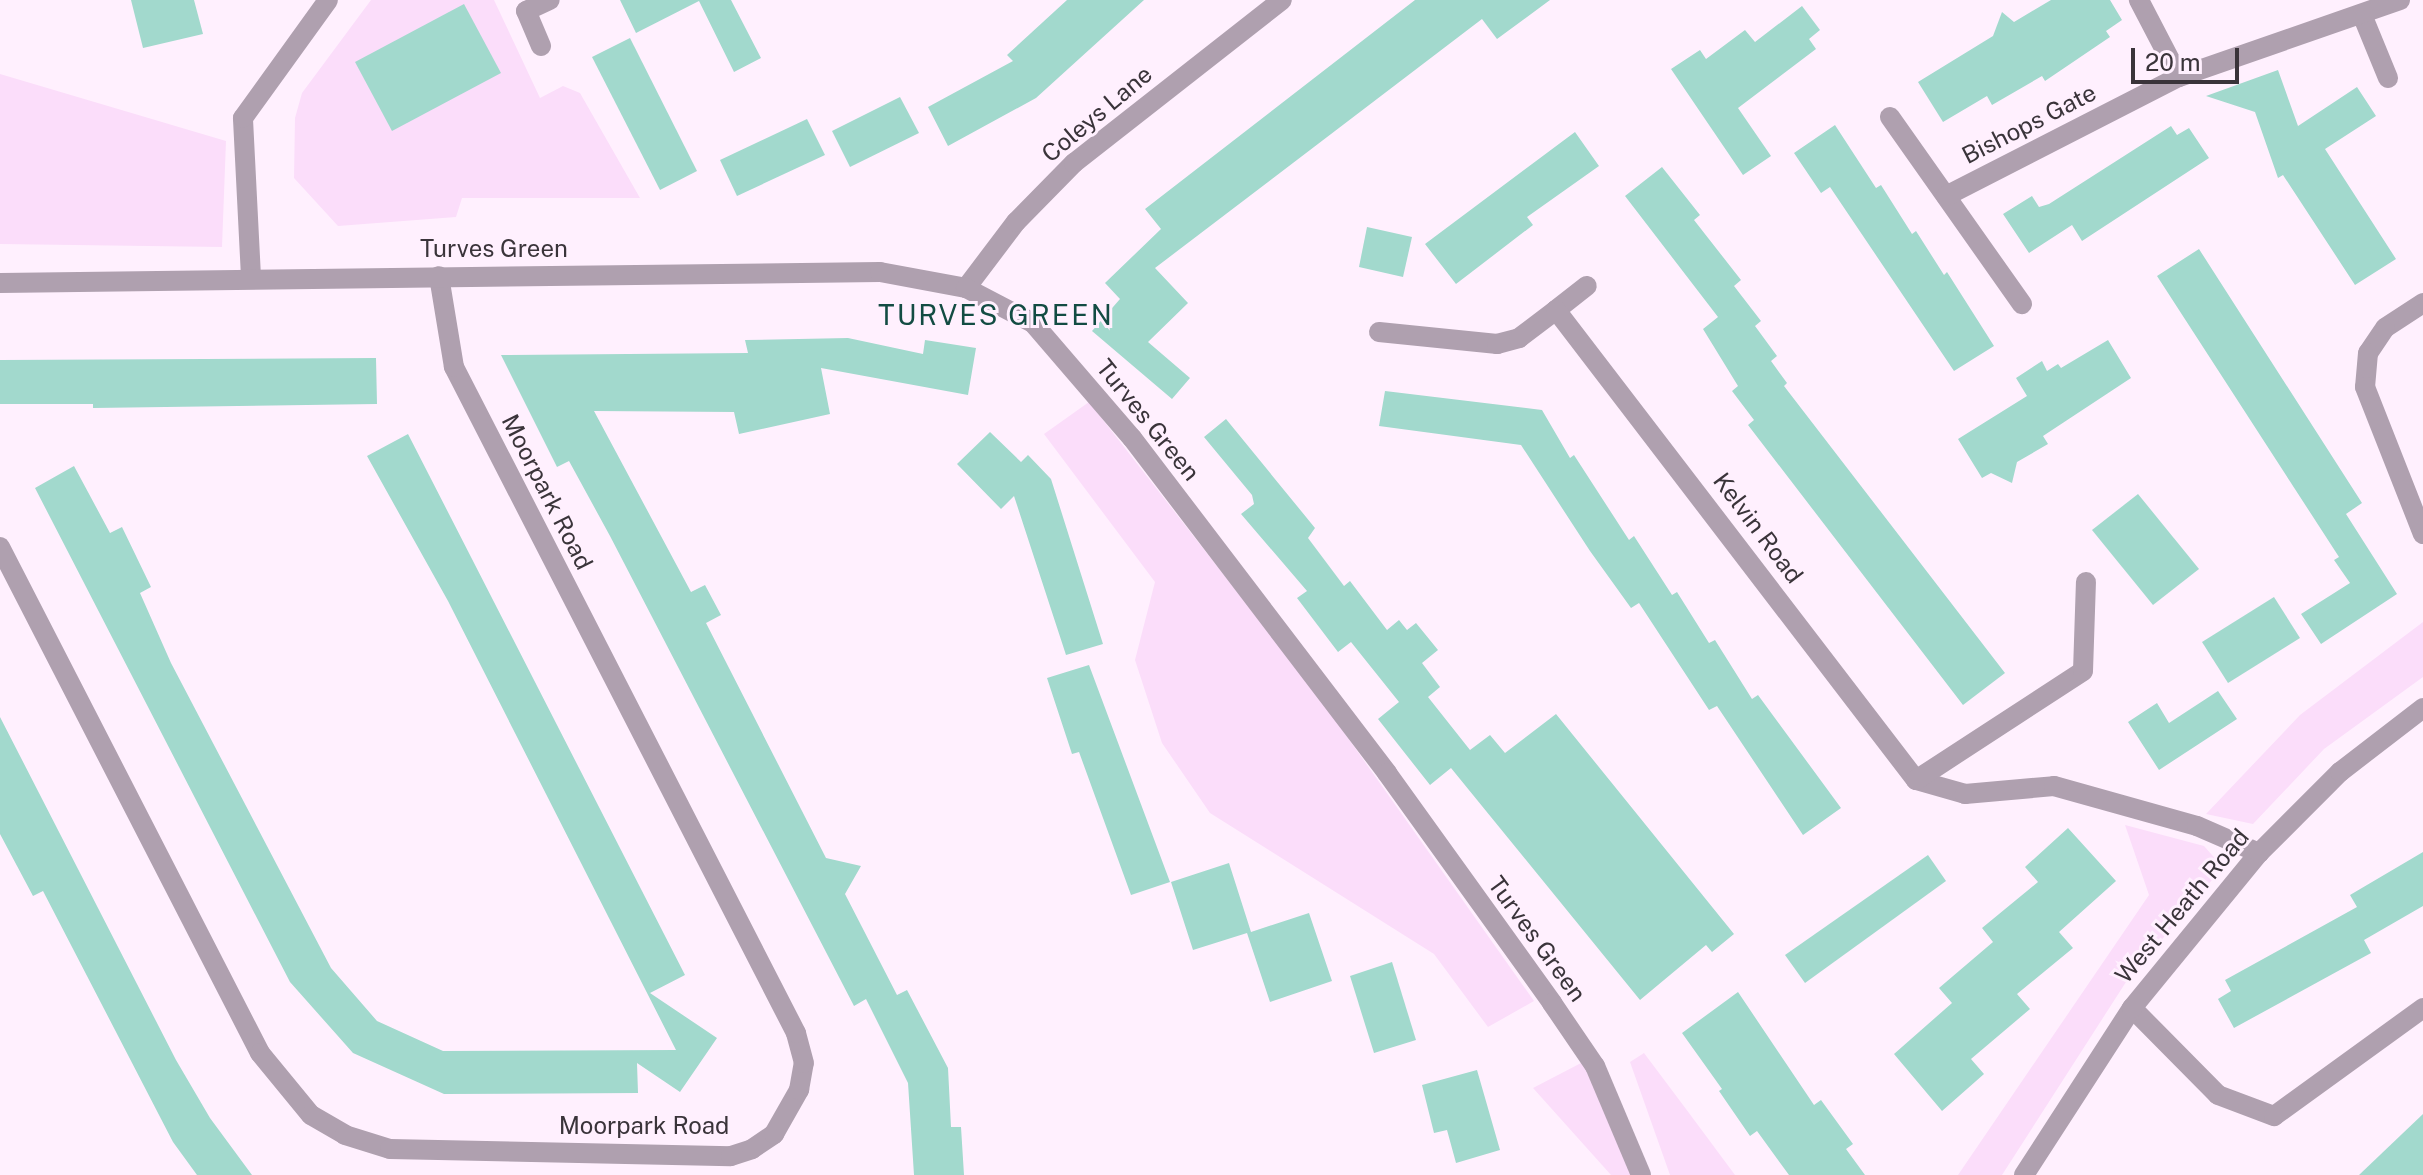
<!DOCTYPE html>
<style>
body{margin:0}
#map{position:relative;width:2423px;height:1175px;overflow:hidden;background:#fff0fe;font-family:"Public Sans",sans-serif}
div>[style]{position:absolute}
.green>*{inset:0;background:#fbddfa}
.building>*{inset:0;background:#a2d9cd}
.minor>*{height:20px;margin:-10px;padding:0 10px;transform-origin:10px;border-radius:10px;background:#afa0af}
.tertiary>*{height:20px;margin:-10px;padding:0 10px;transform-origin:10px;border-radius:10px;background:#afa0af}
span{translate:-50% -50%;white-space:nowrap;text-align:center;line-height:1.15;-webkit-text-stroke:6px #fff0fe;paint-order:stroke}
.street-label{font-size:24px;color:#3a343a}
.quarter-label{font-size:28px;color:#134c43;letter-spacing:2px}
.scale{position:absolute;left:2131px;top:48px;width:108px;height:36px;box-sizing:border-box;border:4px solid #3a343a;border-top:0;padding-left:10px;font-size:24px;line-height:28px;white-space:nowrap;color:#3a343a;-webkit-text-stroke:6px #fff0fe;paint-order:stroke}
</style>
<div id="map">
<div class="green">
<div style="clip-path:polygon(371px 0,494px 0,540px 98px,563px 86px,580px 93px,640px 198px,462px 198px,456px 217px,338px 226px,294px 178px,295px 118px,302px 93px)"></div>
<div style="clip-path:polygon(0 74px,226px 141px,222px 247px,0 244px)"></div>
<div style="clip-path:polygon(1089px 402px,1319px 697px,1534px 1001px,1488px 1027px,1434px 954px,1210px 813px,1162px 743px,1135px 660px,1155px 582px,1044px 434px)"></div>
<div style="clip-path:polygon(2423px 622px,2423px 677px,2324px 749px,2253px 824px,2206px 814px,2300px 715px)"></div>
<div style="clip-path:polygon(2125px 825px,2204px 846px,2220px 864px,2217px 874px,2126px 982px,2002px 1175px,1958px 1175px,2149px 895px)"></div>
<div style="clip-path:polygon(1644px 1053px,1689px 1113px,1735px 1175px,1670px 1175px,1630px 1062px)"></div>
<div style="clip-path:polygon(1583px 1062px,1632px 1175px,1611px 1175px,1533px 1088px)"></div>
</div>
<div class="building">
<div style="clip-path:polygon(131px 0,194px 0,203px 34px,143px 48px)"></div>
<div style="clip-path:polygon(620px 0,731px 0,761px 58px,734px 72px,699px 1px,636px 33px)"></div>
<div style="clip-path:polygon(1067px 0,1144px 0,1036px 98px,948px 146px,928px 107px,1013px 61px,1007px 55px)"></div>
<div style="clip-path:polygon(1415px 0,1550px 0,1497px 39px,1482px 19px,1155px 268px,1188px 303px,1148px 342px,1190px 378px,1172px 399px,1092px 331px,1120px 299px,1105px 283px,1161px 229px,1145px 209px)"></div>
<div style="clip-path:polygon(2051px 0,2110px 0,2122px 20px,2106px 31px,2110px 37px,2045px 81px,2042px 76px,1992px 105px,1987px 96px,1943px 122px,1918px 82px,1993px 36px,2002px 12px,2014px 22px)"></div>
<div style="clip-path:polygon(464px 4px,501px 73px,392px 131px,355px 62px)"></div>
<div style="clip-path:polygon(1802px 6px,1820px 30px,1809px 39px,1816px 49px,1738px 108px,1771px 156px,1743px 175px,1671px 69px,1700px 50px,1706px 59px,1745px 30px,1755px 42px)"></div>
<div style="clip-path:polygon(630px 38px,697px 171px,660px 190px,592px 57px)"></div>
<div style="clip-path:polygon(2278px 70px,2298px 126px,2357px 87px,2376px 116px,2325px 149px,2396px 259px,2355px 285px,2283px 175px,2278px 178px,2255px 112px,2206px 96px)"></div>
<div style="clip-path:polygon(900px 97px,919px 133px,850px 167px,832px 131px)"></div>
<div style="clip-path:polygon(807px 119px,825px 155px,737px 196px,720px 160px)"></div>
<div style="clip-path:polygon(1835px 125px,1876px 188px,1881px 185px,1912px 234px,1916px 231px,1944px 275px,1947px 272px,1994px 346px,1954px 371px,1830px 187px,1821px 193px,1794px 153px)"></div>
<div style="clip-path:polygon(2171px 126px,2177px 135px,2189px 128px,2209px 158px,2082px 241px,2072px 225px,2029px 253px,2003px 214px,2032px 196px,2039px 207px,2049px 204px)"></div>
<div style="clip-path:polygon(1575px 132px,1599px 166px,1527px 217px,1533px 225px,1456px 284px,1425px 244px)"></div>
<div style="clip-path:polygon(1662px 167px,1700px 215px,1694px 220px,1741px 280px,1734px 286px,1761px 321px,1755px 326px,1777px 356px,1771px 361px,1787px 383px,1784px 386px,2005px 673px,1963px 705px,1748px 425px,1754px 420px,1732px 391px,1738px 386px,1703px 329px,1718px 317px,1625px 196px)"></div>
<div style="clip-path:polygon(1367px 227px,1412px 237px,1403px 277px,1359px 267px)"></div>
<div style="clip-path:polygon(2199px 249px,2362px 503px,2346px 514px,2397px 594px,2321px 644px,2301px 614px,2350px 583px,2334px 560px,2339px 557px,2157px 276px)"></div>
<div style="clip-path:polygon(848px 338px,923px 354px,925px 340px,976px 348px,968px 395px,821px 368px,830px 414px,739px 434px,734px 412px,594px 411px,691px 592px,705px 585px,721px 615px,706px 623px,826px 858px,861px 866px,845px 894px,897px 995px,907px 990px,948px 1068px,951px 1127px,961px 1127px,964px 1175px,914px 1175px,908px 1083px,866px 999px,854px 1006px,610px 536px,569px 461px,557px 467px,501px 355px,748px 353px,745px 340px)"></div>
<div style="clip-path:polygon(2108px 340px,2131px 378px,2043px 436px,2048px 444px,2017px 462px,2012px 483px,1991px 473px,1982px 478px,1958px 439px,2027px 396px,2016px 378px,2042px 361px,2047px 371px,2058px 364px,2061px 368px)"></div>
<div style="clip-path:polygon(376px 358px,377px 404px,93px 408px,93px 404px,0 404px,0 360px)"></div>
<div style="clip-path:polygon(1385px 391px,1542px 410px,1570px 458px,1574px 455px,1629px 540px,1634px 536px,1672px 595px,1677px 592px,1709px 643px,1715px 640px,1752px 699px,1758px 695px,1841px 808px,1803px 835px,1717px 706px,1709px 710px,1639px 603px,1631px 608px,1590px 551px,1521px 445px,1379px 426px)"></div>
<div style="clip-path:polygon(1226px 419px,1315px 528px,1308px 538px,1344px 586px,1350px 581px,1387px 630px,1399px 620px,1407px 630px,1416px 623px,1438px 650px,1422px 663px,1440px 687px,1428px 697px,1470px 750px,1490px 735px,1505px 753px,1556px 714px,1734px 934px,1712px 952px,1706px 945px,1640px 1000px,1451px 768px,1430px 785px,1378px 719px,1399px 702px,1351px 642px,1338px 652px,1297px 598px,1307px 591px,1241px 514px,1254px 504px,1252px 495px,1204px 437px)"></div>
<div style="clip-path:polygon(990px 432px,1021px 462px,1028px 455px,1051px 479px,1103px 644px,1066px 655px,1014px 496px,1001px 509px,957px 464px)"></div>
<div style="clip-path:polygon(408px 434px,685px 975px,650px 993px,717px 1038px,680px 1092px,637px 1063px,638px 1093px,444px 1094px,353px 1053px,290px 982px,35px 488px,74px 466px,110px 533px,122px 527px,151px 587px,140px 593px,171px 663px,331px 968px,377px 1021px,443px 1051px,676px 1050px,448px 601px,367px 456px)"></div>
<div style="clip-path:polygon(2138px 494px,2199px 569px,2153px 605px,2092px 530px)"></div>
<div style="clip-path:polygon(2274px 597px,2300px 638px,2228px 683px,2202px 642px)"></div>
<div style="clip-path:polygon(1089px 665px,1170px 882px,1131px 895px,1079px 752px,1072px 754px,1047px 678px)"></div>
<div style="clip-path:polygon(2218px 691px,2237px 719px,2159px 770px,2128px 722px,2157px 703px,2169px 723px)"></div>
<div style="clip-path:polygon(0 717px,176px 1060px,210px 1118px,252px 1175px,197px 1175px,173px 1142px,43px 891px,33px 896px,0 834px)"></div>
<div style="clip-path:polygon(2068px 828px,2116px 881px,2059px 932px,2073px 948px,2017px 994px,2030px 1009px,1971px 1059px,1984px 1074px,1942px 1111px,1894px 1054px,1952px 1003px,1939px 988px,1993px 942px,1982px 928px,2038px 882px,2025px 867px)"></div>
<div style="clip-path:polygon(2423px 852px,2423px 906px,2364px 940px,2371px 953px,2234px 1028px,2218px 999px,2231px 991px,2225px 980px,2357px 907px,2350px 895px)"></div>
<div style="clip-path:polygon(1928px 855px,1946px 881px,1805px 983px,1785px 955px)"></div>
<div style="clip-path:polygon(1229px 863px,1251px 932px,1309px 913px,1332px 981px,1270px 1002px,1247px 933px,1193px 950px,1171px 882px)"></div>
<div style="clip-path:polygon(1392px 962px,1416px 1040px,1374px 1053px,1350px 976px)"></div>
<div style="clip-path:polygon(1738px 992px,1814px 1105px,1821px 1100px,1853px 1144px,1846px 1149px,1865px 1175px,1789px 1175px,1757px 1131px,1750px 1136px,1719px 1091px,1722px 1089px,1682px 1033px)"></div>
<div style="clip-path:polygon(1477px 1070px,1500px 1150px,1456px 1163px,1447px 1130px,1434px 1133px,1422px 1085px)"></div>
<div style="clip-path:polygon(2423px 1114px,2423px 1175px,2359px 1175px)"></div>
</div>
<div class="minor">
<div style="left:2363px;top:17px;width:66px;rotate:67.7deg"></div>
<div style="left:541px;top:46px;width:38px;rotate:-113deg"></div>
<div style="left:526px;top:11px;width:26px;rotate:-25deg"></div>
<div style="left:2179px;top:77px;width:234px;rotate:-19.2deg"></div>
<div style="left:1890px;top:117px;width:229px;rotate:54.8deg"></div>
<div style="left:1946px;top:196px;width:262px;rotate:-27.1deg"></div>
<div style="left:2179px;top:77px;width:87px;rotate:-117.5deg"></div>
<div style="left:251px;top:277px;width:159px;rotate:-92.9deg"></div>
<div style="left:243px;top:118px;width:145px;rotate:-54.2deg"></div>
<div style="left:966px;top:288px;width:83px;rotate:-52.9deg"></div>
<div style="left:1016px;top:222px;width:83px;rotate:-45.5deg"></div>
<div style="left:1074px;top:163px;width:264px;rotate:-38.1deg"></div>
<div style="left:2423px;top:303px;width:45px;rotate:146.7deg"></div>
<div style="left:2385px;top:328px;width:30px;rotate:124deg"></div>
<div style="left:2368px;top:353px;width:34px;rotate:95deg"></div>
<div style="left:2365px;top:387px;width:158px;rotate:68.5deg"></div>
<div style="left:1556px;top:310px;width:39px;rotate:-38deg"></div>
<div style="left:1379px;top:332px;width:119px;rotate:5.8deg"></div>
<div style="left:1497px;top:344px;width:23px;rotate:-15deg"></div>
<div style="left:1519px;top:338px;width:46px;rotate:-37.1deg"></div>
<div style="left:1556px;top:310px;width:592px;rotate:52.55deg"></div>
<div style="left:1916px;top:780px;width:51px;rotate:15.9deg"></div>
<div style="left:1965px;top:794px;width:89px;rotate:-5.1deg"></div>
<div style="left:2054px;top:786px;width:148px;rotate:15.6deg"></div>
<div style="left:2197px;top:826px;width:68px;rotate:23.5deg"></div>
<div style="left:0;top:547px;width:569px;rotate:62.8deg"></div>
<div style="left:260px;top:1053px;width:80px;rotate:50.6deg"></div>
<div style="left:311px;top:1115px;width:39px;rotate:30deg"></div>
<div style="left:345px;top:1135px;width:47px;rotate:17.3deg"></div>
<div style="left:390px;top:1149px;width:341px;rotate:1.2deg"></div>
<div style="left:731px;top:1156px;width:22px;rotate:-18deg"></div>
<div style="left:752px;top:1149px;width:27px;rotate:-34deg"></div>
<div style="left:774px;top:1134px;width:51px;rotate:-60.4deg"></div>
<div style="left:799px;top:1090px;width:27px;rotate:-80deg"></div>
<div style="left:804px;top:1063px;width:31px;rotate:-105deg"></div>
<div style="left:796px;top:1033px;width:749px;rotate:-117.18deg"></div>
<div style="left:454px;top:367px;width:92px;rotate:-99.4deg"></div>
<div style="left:1916px;top:780px;width:199px;rotate:-33.1deg"></div>
<div style="left:2083px;top:671px;width:89px;rotate:-88.1deg"></div>
<div style="left:2132px;top:1008px;width:122px;rotate:45.3deg"></div>
<div style="left:2218px;top:1095px;width:60px;rotate:20.6deg"></div>
<div style="left:2274px;top:1116px;width:184px;rotate:-35.9deg"></div>
</div>
<div class="tertiary">
<div style="left:0;top:283px;width:880px;rotate:-0.72deg"></div>
<div style="left:880px;top:272px;width:87px;rotate:10.5deg"></div>
<div style="left:966px;top:288px;width:76px;rotate:27.6deg"></div>
<div style="left:1033px;top:323px;width:152px;rotate:49.3deg"></div>
<div style="left:1132px;top:438px;width:421px;rotate:52.7deg"></div>
<div style="left:1387px;top:773px;width:283px;rotate:54.3deg"></div>
<div style="left:1552px;top:1003px;width:76px;rotate:55.7deg"></div>
<div style="left:1595px;top:1066px;width:118px;rotate:67.1deg"></div>
<div style="left:2024px;top:1175px;width:199px;rotate:-57.1deg"></div>
<div style="left:2132px;top:1008px;width:200px;rotate:-50.7deg"></div>
<div style="left:2259px;top:853px;width:115px;rotate:-45deg"></div>
<div style="left:2340px;top:772px;width:105px;rotate:-37.6deg"></div>
</div>
<div class="street-label">
<span style="left:1097px;top:114px;rotate:-40deg">Coleys Lane</span>
<span style="left:2029px;top:124px;rotate:-27deg">Bishops Gate</span>
<span style="left:494px;top:249px">Turves Green</span>
<span style="left:1148px;top:420px;rotate:51deg">Turves Green</span>
<span style="left:547px;top:492px;rotate:63deg">Moorpark Road</span>
<span style="left:1758px;top:528px;rotate:53deg">Kelvin Road</span>
<span style="left:2182px;top:906px;rotate:-50deg">West Heath Road</span>
<span style="left:1537px;top:939px;rotate:54deg">Turves Green</span>
<span style="left:644px;top:1126px">Moorpark Road</span>
</div>
<div class="quarter-label">
<span style="left:996px;top:315px">TURVES GREEN</span>
</div>
<div class="scale">20 m</div>
</div>
